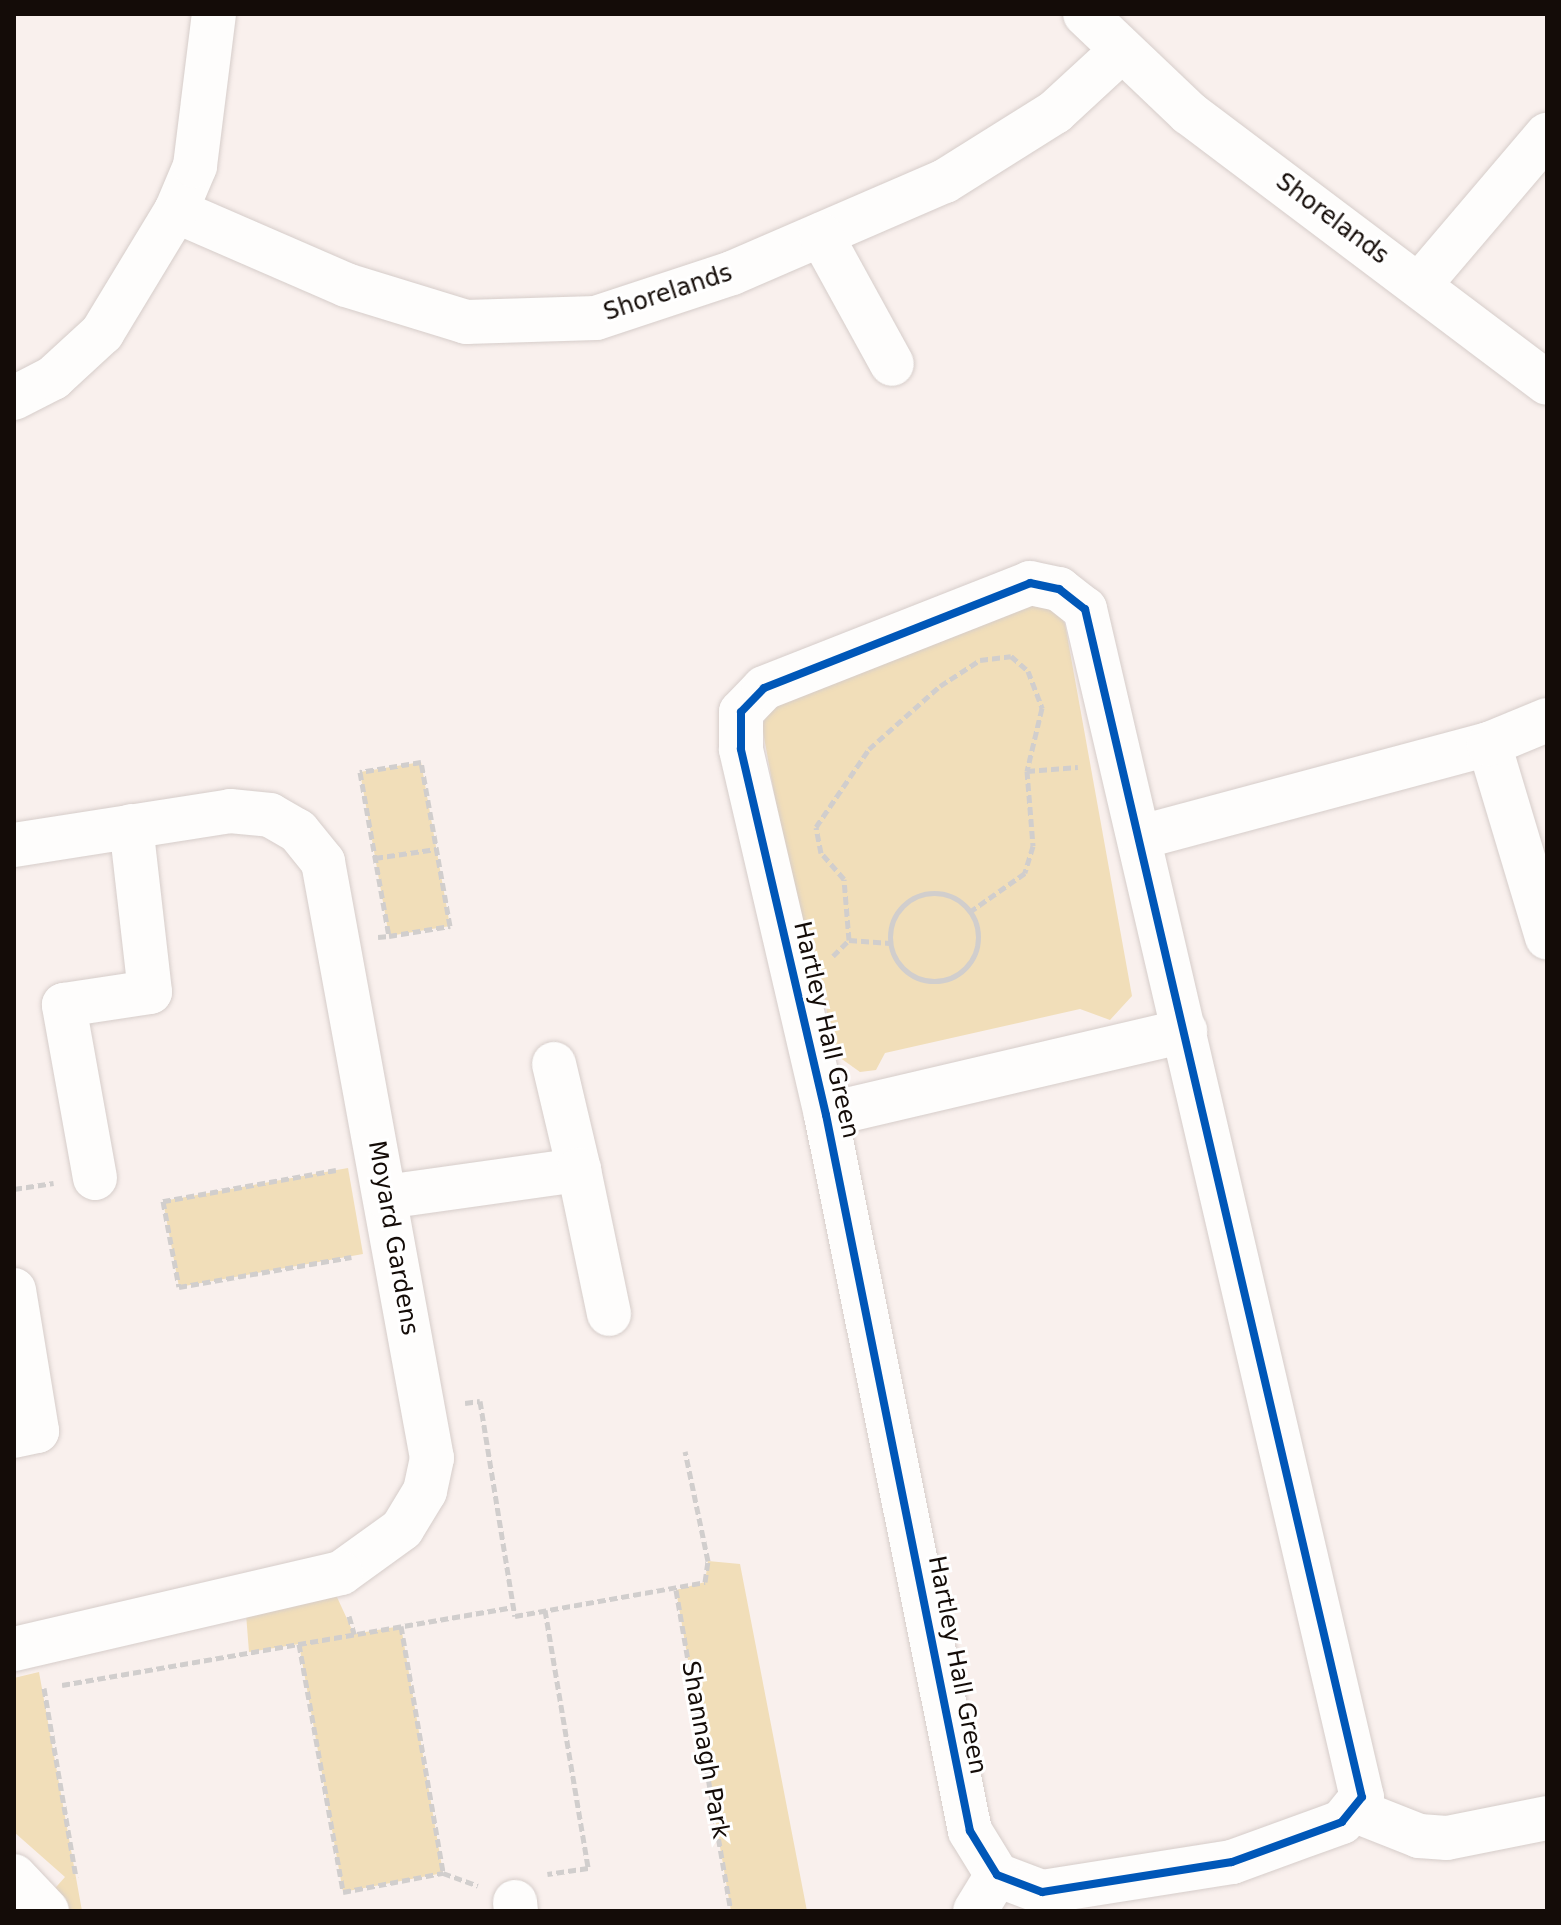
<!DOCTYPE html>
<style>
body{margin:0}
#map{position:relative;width:1561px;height:1925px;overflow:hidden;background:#f9f0ed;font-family:"DejaVu Sans",sans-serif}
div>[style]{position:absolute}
.green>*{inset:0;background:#f1deb9}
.path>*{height:5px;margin-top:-2.5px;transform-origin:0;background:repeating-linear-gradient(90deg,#d1cecd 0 8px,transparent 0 12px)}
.path>.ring{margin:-2.5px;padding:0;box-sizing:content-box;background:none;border:5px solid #d1cecd;border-radius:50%}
.roads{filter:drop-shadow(0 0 2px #d6cdca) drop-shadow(0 0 2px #d6cdca)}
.minor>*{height:44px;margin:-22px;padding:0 22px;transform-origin:22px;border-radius:22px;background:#fefdfc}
.cycleway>*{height:8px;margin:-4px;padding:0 4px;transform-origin:4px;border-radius:4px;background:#0057b8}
span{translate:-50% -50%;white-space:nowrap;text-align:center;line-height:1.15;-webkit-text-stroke:6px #fff;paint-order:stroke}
.street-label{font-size:24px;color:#140c08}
.frame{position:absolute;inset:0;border:16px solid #140c08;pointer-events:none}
</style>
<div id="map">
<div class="green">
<div style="clip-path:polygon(1017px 596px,1058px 611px,1065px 624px,1132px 996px,1110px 1020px,1080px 1009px,885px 1053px,876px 1070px,860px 1072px,832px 1052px,824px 990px,805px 965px,762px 726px,771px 705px)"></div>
<div style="clip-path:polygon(421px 762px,450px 926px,389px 936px,360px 772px)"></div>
<div style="clip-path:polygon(348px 1168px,363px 1254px,179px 1287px,163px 1201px)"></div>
<div style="clip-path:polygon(708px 1561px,740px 1564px,807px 1911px,731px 1911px,676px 1590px,705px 1582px)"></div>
<div style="clip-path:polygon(336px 1595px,354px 1634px,401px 1626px,443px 1873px,343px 1892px,299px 1644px,249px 1652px,246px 1614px)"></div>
<div style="clip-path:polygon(39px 1672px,82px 1911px,62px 1911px,50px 1894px,65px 1877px,14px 1832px,14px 1678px)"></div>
</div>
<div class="path">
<div style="left:1027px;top:771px;width:51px;rotate:-4.5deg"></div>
<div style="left:375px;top:858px;width:62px;rotate:-8.4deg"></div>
<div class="ring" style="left:890px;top:893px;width:83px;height:83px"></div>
<div style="left:378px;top:937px;width:11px;rotate:-5deg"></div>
<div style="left:389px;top:936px;width:62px;rotate:-9.3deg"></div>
<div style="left:450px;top:926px;width:167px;rotate:-100deg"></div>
<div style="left:421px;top:762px;width:62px;rotate:170.7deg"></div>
<div style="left:360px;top:772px;width:167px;rotate:80deg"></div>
<div style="left:849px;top:940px;width:41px;rotate:4.2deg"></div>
<div style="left:833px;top:956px;width:23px;rotate:-45deg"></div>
<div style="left:849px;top:940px;width:61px;rotate:-94.7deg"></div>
<div style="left:844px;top:879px;width:35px;rotate:-131deg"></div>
<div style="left:821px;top:853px;width:26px;rotate:-101deg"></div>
<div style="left:816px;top:827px;width:94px;rotate:-55.8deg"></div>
<div style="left:869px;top:749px;width:95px;rotate:-41.6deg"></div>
<div style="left:940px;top:686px;width:48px;rotate:-33deg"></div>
<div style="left:980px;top:660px;width:31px;rotate:-7deg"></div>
<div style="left:1011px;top:656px;width:23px;rotate:41deg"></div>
<div style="left:1028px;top:671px;width:40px;rotate:69deg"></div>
<div style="left:1042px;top:708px;width:65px;rotate:103.4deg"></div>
<div style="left:1027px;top:771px;width:75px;rotate:85.4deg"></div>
<div style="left:1033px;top:846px;width:28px;rotate:107deg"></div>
<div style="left:1025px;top:873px;width:66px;rotate:144.9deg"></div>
<div style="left:336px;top:1170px;width:176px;rotate:169.8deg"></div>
<div style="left:163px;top:1201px;width:87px;rotate:79.5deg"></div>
<div style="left:179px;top:1287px;width:175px;rotate:-9.9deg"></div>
<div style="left:14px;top:1189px;width:40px;rotate:-8.5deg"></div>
<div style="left:465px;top:1403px;width:15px;rotate:-8deg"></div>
<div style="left:480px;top:1401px;width:218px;rotate:80.8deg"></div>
<div style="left:515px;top:1616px;width:193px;rotate:-10.1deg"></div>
<div style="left:705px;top:1582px;width:21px;rotate:-82deg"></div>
<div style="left:708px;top:1561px;width:112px;rotate:-101.8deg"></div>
<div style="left:676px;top:1590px;width:326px;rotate:80.3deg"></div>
<div style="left:545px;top:1610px;width:262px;rotate:80.5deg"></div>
<div style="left:588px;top:1868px;width:41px;rotate:171.7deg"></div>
<div style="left:349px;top:1616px;width:19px;rotate:74deg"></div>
<div style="left:401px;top:1626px;width:251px;rotate:80.3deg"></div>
<div style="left:299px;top:1644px;width:252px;rotate:79.9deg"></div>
<div style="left:343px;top:1892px;width:102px;rotate:-10.8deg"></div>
<div style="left:443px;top:1873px;width:37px;rotate:20deg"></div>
<div style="left:62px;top:1685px;width:459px;rotate:-9.8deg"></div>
<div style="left:44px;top:1688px;width:192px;rotate:80.4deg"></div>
</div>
<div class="roads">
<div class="minor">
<div style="left:1085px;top:14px;width:144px;rotate:43.6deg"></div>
<div style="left:1189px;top:113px;width:448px;rotate:37deg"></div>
<div style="left:176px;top:211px;width:185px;rotate:23.5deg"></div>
<div style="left:346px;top:285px;width:126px;rotate:17.1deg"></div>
<div style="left:466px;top:322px;width:130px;rotate:-1.8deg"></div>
<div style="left:596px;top:318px;width:143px;rotate:-18.3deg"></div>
<div style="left:732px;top:273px;width:232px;rotate:-23.4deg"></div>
<div style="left:945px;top:181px;width:130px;rotate:-32.1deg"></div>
<div style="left:1055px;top:112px;width:88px;rotate:-42.7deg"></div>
<div style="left:821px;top:235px;width:147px;rotate:61.2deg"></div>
<div style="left:1420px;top:284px;width:196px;rotate:-49.6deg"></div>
<div style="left:14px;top:398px;width:44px;rotate:-27.1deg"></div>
<div style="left:53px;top:378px;width:67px;rotate:-42.6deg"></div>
<div style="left:102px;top:333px;width:143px;rotate:-58.8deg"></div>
<div style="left:176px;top:211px;width:49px;rotate:-67.1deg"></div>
<div style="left:195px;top:166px;width:153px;rotate:-82.9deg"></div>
<div style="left:1030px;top:583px;width:30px;rotate:12deg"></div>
<div style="left:1059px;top:589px;width:33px;rotate:38deg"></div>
<div style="left:1085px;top:609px;width:1220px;rotate:76.88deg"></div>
<div style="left:1362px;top:1797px;width:32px;rotate:129deg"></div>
<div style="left:1342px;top:1822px;width:117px;rotate:160deg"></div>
<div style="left:1232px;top:1862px;width:192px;rotate:171deg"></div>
<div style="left:1042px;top:1892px;width:48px;rotate:-159.3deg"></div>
<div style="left:997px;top:1875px;width:52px;rotate:-121.5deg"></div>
<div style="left:970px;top:1831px;width:730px;rotate:-101.37deg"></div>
<div style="left:826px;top:1115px;width:376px;rotate:-103.1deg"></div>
<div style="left:741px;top:749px;width:37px;rotate:-90deg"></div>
<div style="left:741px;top:712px;width:33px;rotate:-46deg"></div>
<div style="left:764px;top:688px;width:286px;rotate:-21.5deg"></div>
<div style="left:1489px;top:744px;width:202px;rotate:73.3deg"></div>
<div style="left:1141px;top:837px;width:360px;rotate:-15deg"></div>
<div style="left:1489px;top:744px;width:63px;rotate:-22.5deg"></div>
<div style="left:14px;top:845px;width:219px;rotate:-8.9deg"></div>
<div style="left:230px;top:811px;width:40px;rotate:5.7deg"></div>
<div style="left:270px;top:815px;width:32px;rotate:30deg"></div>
<div style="left:298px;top:831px;width:40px;rotate:51deg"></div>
<div style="left:323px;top:862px;width:606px;rotate:79.64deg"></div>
<div style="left:432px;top:1458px;width:34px;rotate:102deg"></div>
<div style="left:425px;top:1491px;width:44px;rotate:121.2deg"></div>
<div style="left:402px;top:1529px;width:75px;rotate:144.2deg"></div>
<div style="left:341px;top:1573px;width:336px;rotate:166.9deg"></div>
<div style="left:554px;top:1064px;width:109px;rotate:76.7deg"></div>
<div style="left:826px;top:1115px;width:369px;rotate:-13.2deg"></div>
<div style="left:95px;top:1178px;width:176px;rotate:-100.2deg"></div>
<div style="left:64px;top:1005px;width:87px;rotate:-8.6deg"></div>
<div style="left:150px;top:992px;width:167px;rotate:-96.5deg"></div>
<div style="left:386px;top:1197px;width:195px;rotate:-8deg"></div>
<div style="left:579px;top:1170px;width:147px;rotate:78.2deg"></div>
<div style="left:14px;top:1290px;width:143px;rotate:80.7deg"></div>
<div style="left:37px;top:1431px;width:24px;rotate:168deg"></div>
<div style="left:1356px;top:1811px;width:68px;rotate:21.6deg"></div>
<div style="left:1419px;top:1836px;width:28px;rotate:4deg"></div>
<div style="left:1447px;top:1838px;width:102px;rotate:-11.3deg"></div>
<div style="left:14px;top:1876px;width:48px;rotate:46.7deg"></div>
<div style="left:515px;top:1902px;width:9px;rotate:84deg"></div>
<div style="left:975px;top:1911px;width:42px;rotate:-58.6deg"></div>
</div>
</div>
<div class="cycleway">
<div style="left:1030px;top:583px;width:30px;rotate:12deg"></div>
<div style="left:1059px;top:589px;width:33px;rotate:38deg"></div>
<div style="left:1085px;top:609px;width:1220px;rotate:76.88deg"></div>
<div style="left:1362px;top:1797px;width:32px;rotate:129deg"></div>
<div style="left:1342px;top:1822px;width:117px;rotate:160deg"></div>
<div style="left:1232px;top:1862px;width:192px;rotate:171deg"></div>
<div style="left:1042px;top:1892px;width:48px;rotate:-159.3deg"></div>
<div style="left:997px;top:1875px;width:52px;rotate:-121.5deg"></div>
<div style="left:970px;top:1831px;width:730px;rotate:-101.37deg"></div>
<div style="left:826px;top:1115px;width:376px;rotate:-103.1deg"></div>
<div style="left:741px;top:749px;width:37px;rotate:-90deg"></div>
<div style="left:741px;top:712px;width:33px;rotate:-46deg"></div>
<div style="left:764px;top:688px;width:286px;rotate:-21.5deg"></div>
</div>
<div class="street-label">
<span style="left:1332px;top:219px;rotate:37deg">Shorelands</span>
<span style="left:668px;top:293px;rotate:-18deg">Shorelands</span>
<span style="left:826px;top:1030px;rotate:77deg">Hartley Hall Green</span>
<span style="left:393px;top:1238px;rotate:80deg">Moyard Gardens</span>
<span style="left:957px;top:1665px;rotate:79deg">Hartley Hall Green</span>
<span style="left:705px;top:1750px;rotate:80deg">Shannagh Park</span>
</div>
<div class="frame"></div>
</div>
